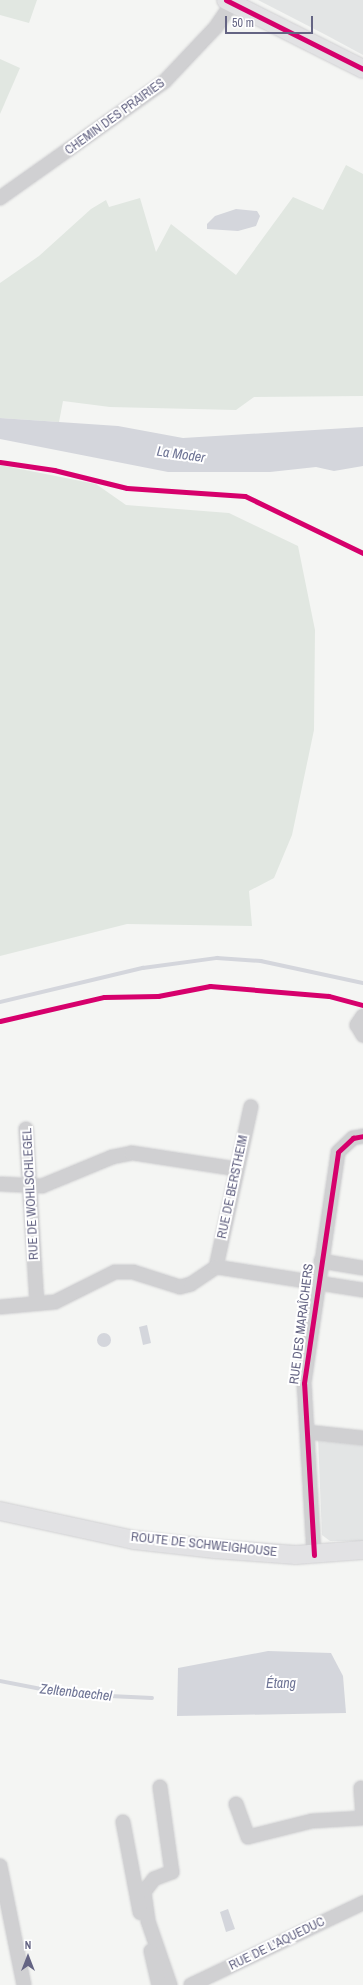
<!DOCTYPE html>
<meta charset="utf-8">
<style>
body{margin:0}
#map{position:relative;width:363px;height:1985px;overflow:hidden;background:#f4f5f3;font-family:"Archivo Narrow",sans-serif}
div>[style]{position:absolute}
.built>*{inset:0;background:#e3e5e5}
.green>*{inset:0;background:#e1e7e1}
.water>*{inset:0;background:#d4d6dc}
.round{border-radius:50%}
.stream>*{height:3.5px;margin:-1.75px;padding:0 1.75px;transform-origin:1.75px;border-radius:1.75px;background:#d4d6dc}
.roads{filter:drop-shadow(0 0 1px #d0d0d2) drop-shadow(0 0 1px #d0d0d2)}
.minor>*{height:14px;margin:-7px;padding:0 7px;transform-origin:7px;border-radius:7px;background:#d0d0d2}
.major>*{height:18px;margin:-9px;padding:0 9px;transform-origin:9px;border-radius:9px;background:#e2e2e4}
.cycleway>*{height:5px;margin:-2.5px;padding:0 2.5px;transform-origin:2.5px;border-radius:2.5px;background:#d6006c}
span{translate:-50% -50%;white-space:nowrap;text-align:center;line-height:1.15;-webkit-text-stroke:4px #fff;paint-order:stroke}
.street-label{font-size:13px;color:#646483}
.water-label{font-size:14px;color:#6e7495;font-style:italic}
.north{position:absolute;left:8px;top:1937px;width:40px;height:40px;-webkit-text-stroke:3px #fff;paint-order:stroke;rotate:0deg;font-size:11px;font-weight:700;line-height:16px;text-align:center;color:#646483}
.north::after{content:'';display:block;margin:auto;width:14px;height:18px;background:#646483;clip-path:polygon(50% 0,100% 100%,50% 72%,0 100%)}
.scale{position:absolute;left:225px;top:16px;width:88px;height:18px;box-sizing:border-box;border:2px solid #646483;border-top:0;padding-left:5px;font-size:12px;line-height:14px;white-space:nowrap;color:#646483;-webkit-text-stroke:3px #fff;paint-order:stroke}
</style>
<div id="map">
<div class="built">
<div style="clip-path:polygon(258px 0,363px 0,363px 55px,326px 35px)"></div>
<div style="clip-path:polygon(318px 1437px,363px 1441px,363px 1541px,330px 1541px,322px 1535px)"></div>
</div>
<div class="green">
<div style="clip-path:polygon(0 0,37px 0,29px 23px,0 15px)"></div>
<div style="clip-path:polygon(0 59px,20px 68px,0 114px)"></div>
<div style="clip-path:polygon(346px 165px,363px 174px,363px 396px,254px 397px,236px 410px,110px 407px,63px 401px,59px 422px,0 418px,0 283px,39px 256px,91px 209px,106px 200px,109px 207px,140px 198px,156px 252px,171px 224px,236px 275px,293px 197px,323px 210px)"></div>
<div style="clip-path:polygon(0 465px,96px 484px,126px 505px,229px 513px,298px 546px,315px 630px,314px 730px,292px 835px,274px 878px,249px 891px,252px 926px,127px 924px,0 956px)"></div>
</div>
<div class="water">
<div style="clip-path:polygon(236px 209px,257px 211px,260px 216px,256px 226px,238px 231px,207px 229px,207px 224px,215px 216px)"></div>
<div style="clip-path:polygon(0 418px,118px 426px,183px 438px,363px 427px,363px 466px,334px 471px,316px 467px,270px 472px,168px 472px,0 439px)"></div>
<div style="clip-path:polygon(147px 1325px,151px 1343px,143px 1345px,139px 1327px)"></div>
<div class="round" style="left:97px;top:1333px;width:14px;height:14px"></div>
<div style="clip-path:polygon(268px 1651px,331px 1653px,343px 1676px,346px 1713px,177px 1716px,178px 1668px)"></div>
<div style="clip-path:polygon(228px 1909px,235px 1929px,226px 1932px,220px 1912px)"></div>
</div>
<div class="stream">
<div style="left:0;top:1002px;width:147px;rotate:-13.4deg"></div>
<div style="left:143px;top:968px;width:75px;rotate:-7.7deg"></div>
<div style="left:217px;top:958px;width:44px;rotate:3.9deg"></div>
<div style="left:261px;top:961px;width:104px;rotate:12.2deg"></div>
<div style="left:0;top:1681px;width:68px;rotate:11deg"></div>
<div style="left:67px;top:1694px;width:85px;rotate:2.7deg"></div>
</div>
<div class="roads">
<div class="minor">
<div style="left:0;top:198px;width:201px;rotate:-35.3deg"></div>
<div style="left:164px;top:82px;width:76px;rotate:-46.6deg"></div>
<div style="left:216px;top:27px;width:29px;rotate:-56deg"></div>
<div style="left:363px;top:1016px;width:11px;rotate:124deg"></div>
<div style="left:357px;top:1025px;width:12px;rotate:59deg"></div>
<div style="left:26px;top:1129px;width:174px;rotate:86.4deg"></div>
<div style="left:0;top:1184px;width:42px;rotate:2.7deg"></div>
<div style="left:42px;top:1186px;width:76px;rotate:-22.5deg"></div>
<div style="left:112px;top:1157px;width:20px;rotate:-11deg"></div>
<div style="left:132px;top:1153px;width:105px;rotate:8.7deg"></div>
<div style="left:321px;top:1261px;width:43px;rotate:9.5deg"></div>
<div style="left:216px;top:1267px;width:164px;rotate:-77.7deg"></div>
<div style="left:0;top:1307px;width:55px;rotate:-5.2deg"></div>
<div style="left:55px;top:1302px;width:67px;rotate:-26.6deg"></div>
<div style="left:115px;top:1272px;width:18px"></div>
<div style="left:133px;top:1272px;width:49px;rotate:17.7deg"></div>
<div style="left:180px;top:1287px;width:11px;rotate:-15deg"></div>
<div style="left:191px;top:1284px;width:30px;rotate:-34deg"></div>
<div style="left:216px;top:1267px;width:149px;rotate:8.9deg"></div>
<div style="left:307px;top:1432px;width:56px;rotate:6.1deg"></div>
<div style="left:314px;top:1555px;width:172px;rotate:-93.3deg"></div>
<div style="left:304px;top:1383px;width:233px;rotate:-81.6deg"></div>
<div style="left:338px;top:1152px;width:21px;rotate:-43deg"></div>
<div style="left:353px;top:1138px;width:10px;rotate:-11deg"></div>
<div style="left:160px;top:1787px;width:86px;rotate:82deg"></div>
<div style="left:172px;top:1872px;width:19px;rotate:159deg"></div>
<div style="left:154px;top:1879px;width:16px;rotate:128deg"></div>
<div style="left:144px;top:1892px;width:29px;rotate:82deg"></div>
<div style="left:148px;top:1921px;width:68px;rotate:71deg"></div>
<div style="left:236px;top:1804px;width:35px;rotate:70deg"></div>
<div style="left:248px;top:1837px;width:66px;rotate:-14deg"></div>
<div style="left:312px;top:1821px;width:51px;rotate:-3.4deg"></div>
<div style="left:363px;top:1818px;width:30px;rotate:-94deg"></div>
<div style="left:123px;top:1822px;width:92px;rotate:79.3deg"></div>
<div style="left:0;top:1866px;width:121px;rotate:78.6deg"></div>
<div style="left:151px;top:1951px;width:35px;rotate:77deg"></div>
<div style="left:191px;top:1985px;width:191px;rotate:-25.5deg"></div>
</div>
<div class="major">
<div style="left:226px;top:0;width:153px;rotate:26.7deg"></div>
<div style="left:0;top:1511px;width:137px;rotate:12.2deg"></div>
<div style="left:134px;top:1540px;width:81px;rotate:6.4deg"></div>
<div style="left:214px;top:1549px;width:82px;rotate:4.2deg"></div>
<div style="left:296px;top:1555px;width:67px;rotate:-4.3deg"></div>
</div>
</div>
<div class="cycleway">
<div style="left:226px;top:0;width:153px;rotate:26.7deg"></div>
<div style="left:0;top:462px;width:55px;rotate:8.4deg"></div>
<div style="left:54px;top:470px;width:75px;rotate:13.9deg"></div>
<div style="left:127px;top:488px;width:118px;rotate:3.9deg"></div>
<div style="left:245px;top:496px;width:131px;rotate:25.8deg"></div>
<div style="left:0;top:1021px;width:107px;rotate:-13deg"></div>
<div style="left:104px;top:997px;width:54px;rotate:-1.1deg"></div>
<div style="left:158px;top:996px;width:53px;rotate:-10.9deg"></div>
<div style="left:210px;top:986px;width:119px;rotate:4.8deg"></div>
<div style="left:329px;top:996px;width:35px;rotate:15deg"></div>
<div style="left:314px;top:1555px;width:172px;rotate:-93.3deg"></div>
<div style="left:304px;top:1383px;width:233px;rotate:-81.6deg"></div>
<div style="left:338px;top:1152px;width:21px;rotate:-43deg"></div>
<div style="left:353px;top:1138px;width:10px;rotate:-11deg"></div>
</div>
<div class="street-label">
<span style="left:115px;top:117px;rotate:-36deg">CHEMIN DES PRAIRIES</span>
<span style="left:233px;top:1187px;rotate:-78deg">RUE DE BERSTHEIM</span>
<span style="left:31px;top:1194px;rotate:-93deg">RUE DE WOHLSCHLEGEL</span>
<span style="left:302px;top:1324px;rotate:-83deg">RUE DES MARAÎCHERS</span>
<span style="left:204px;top:1545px;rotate:6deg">ROUTE DE SCHWEIGHOUSE</span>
<span style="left:277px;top:1944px;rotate:-26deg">RUE DE L'AQUEDUC</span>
</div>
<div class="water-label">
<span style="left:181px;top:454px;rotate:8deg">La Moder</span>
<span style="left:281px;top:1683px">Étang</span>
<span style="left:76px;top:1692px;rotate:6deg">Zeltenbaechel</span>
</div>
<div class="north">N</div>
<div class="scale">50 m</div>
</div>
